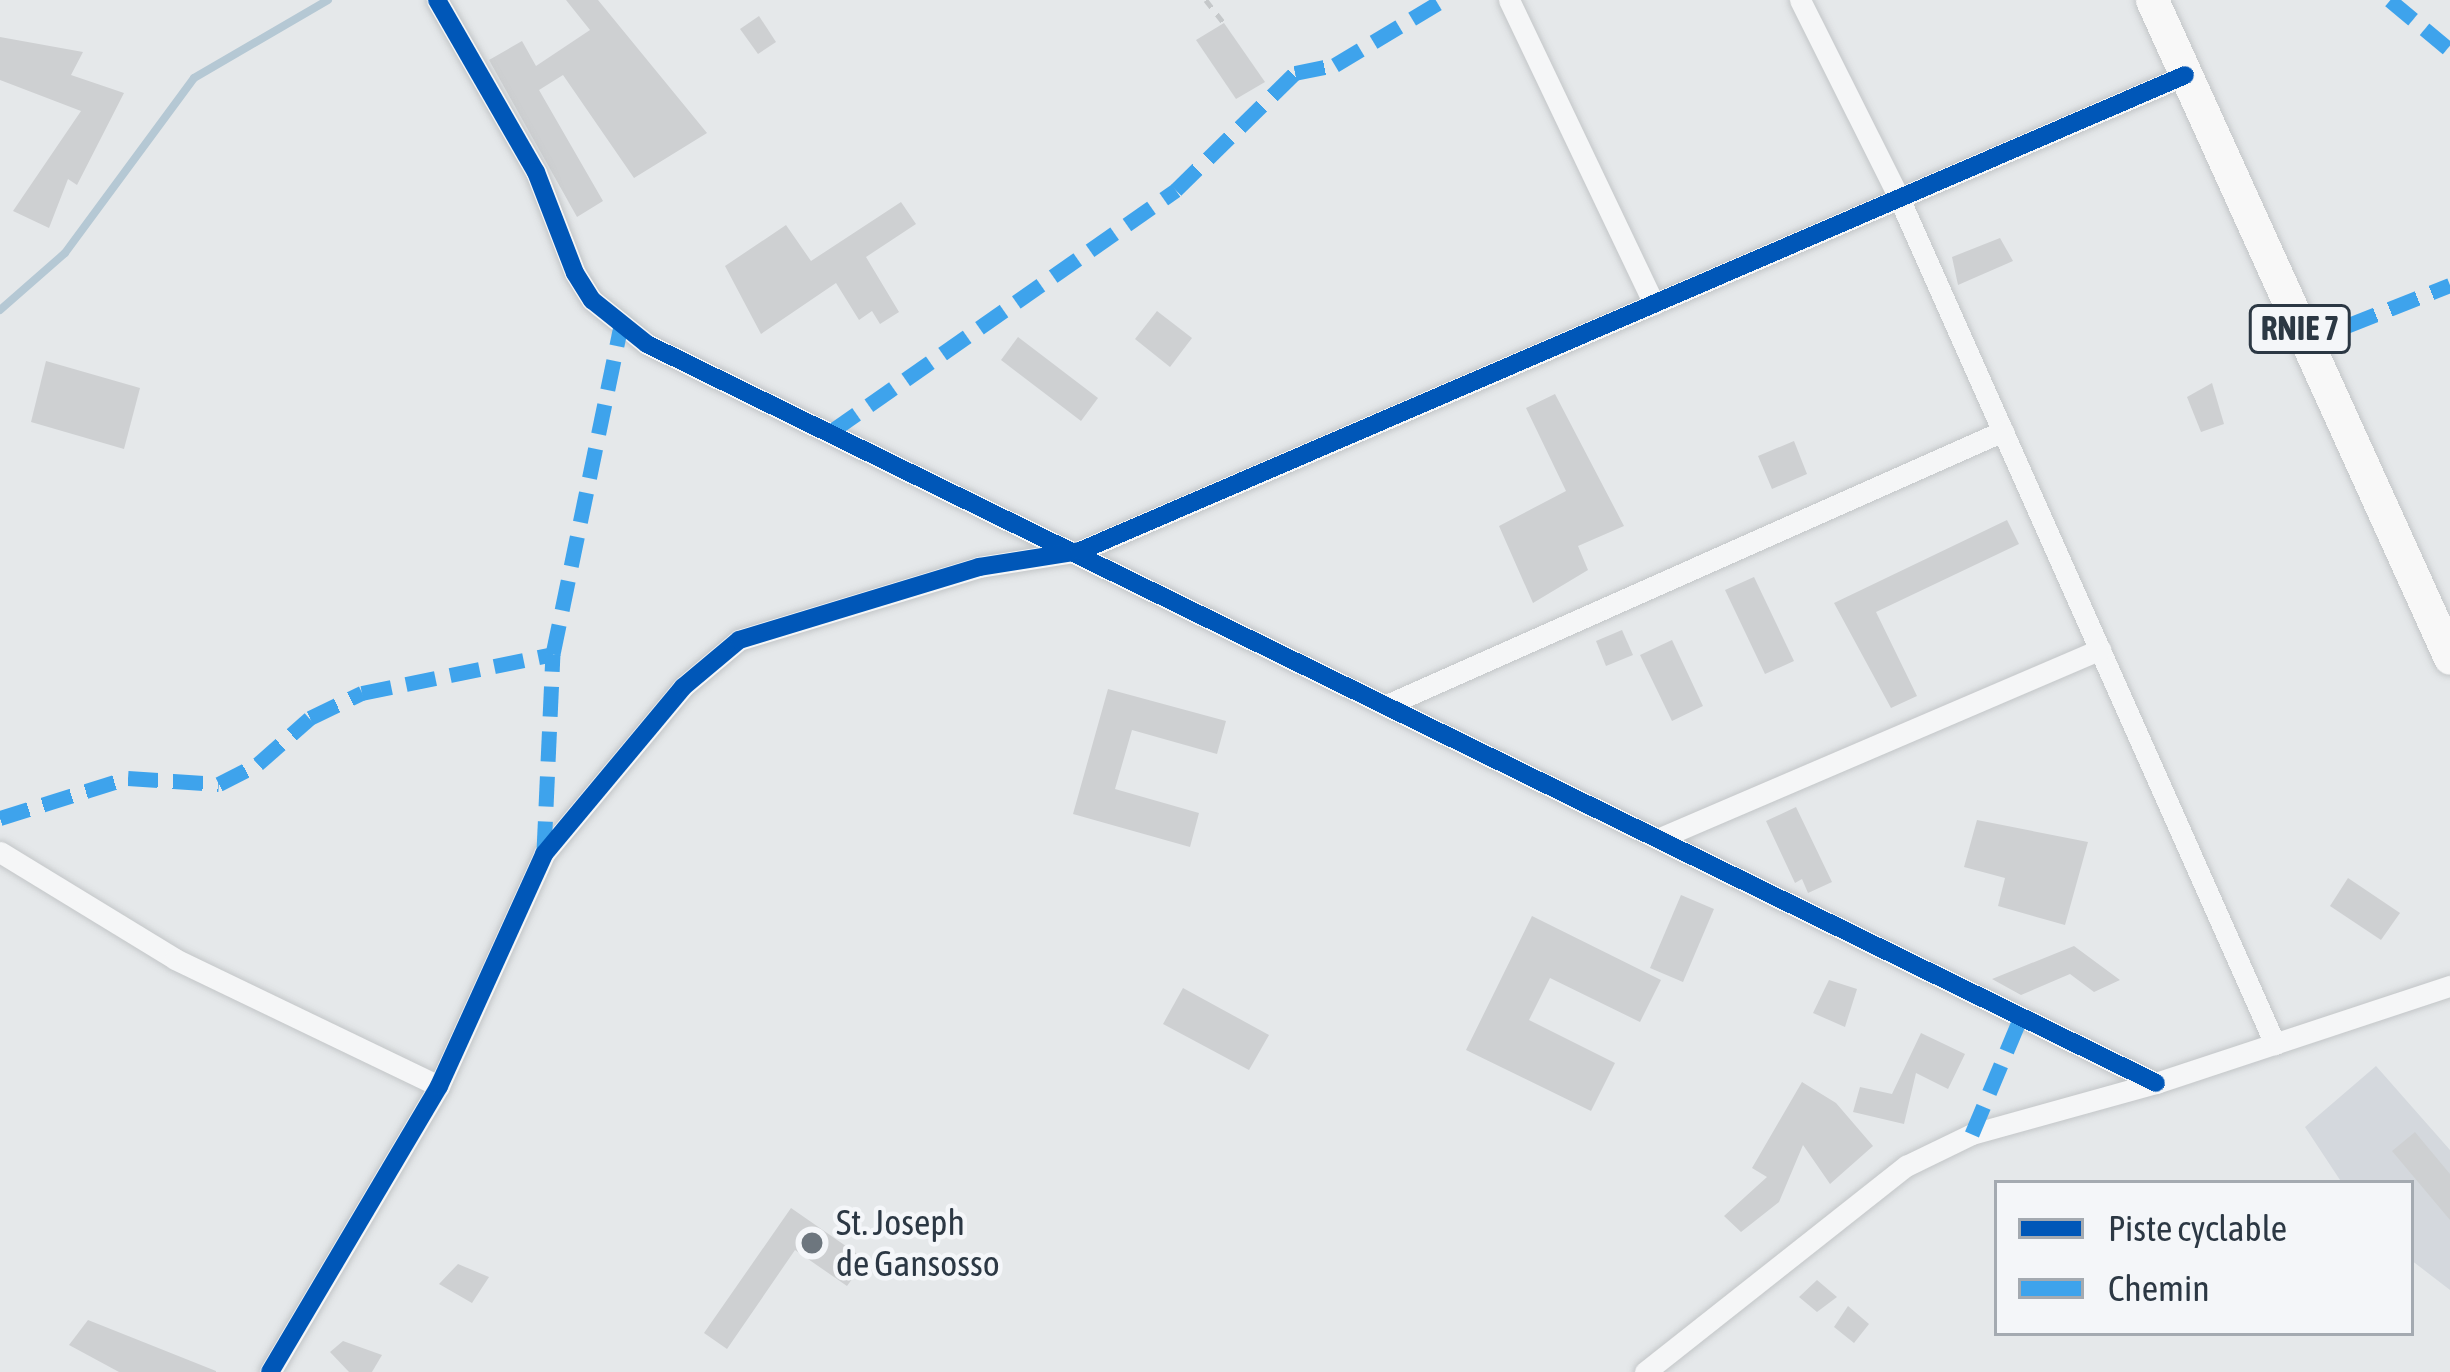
<!DOCTYPE html>
<style>
body{margin:0}
#map{position:relative;width:2450px;height:1372px;overflow:hidden;background:#e5e8ea;font-family:"Asap Condensed",sans-serif}
div>[style]{position:absolute}
.built>*{inset:0;background:#d4d8dd}
.stream>*{height:8px;margin:-4px;padding:0 4px;transform-origin:4px;border-radius:4px;background:#b5c8d4}
.building>*{inset:0;background:#ced0d2}
.path>*{height:4.5px;margin-top:-2.25px;transform-origin:0;background:repeating-linear-gradient(90deg,#c5c8ca 0 9px,transparent 0 18px)}
.roads{filter:drop-shadow(0 0 3px #c3c6c8) drop-shadow(0 0 3px #c3c6c8)}
.minor>*{height:21px;margin:-10.5px;padding:0 10.5px;transform-origin:10.5px;border-radius:10.5px;background:#f5f6f7}
.primary>*{height:33px;margin:-16.5px;padding:0 16.5px;transform-origin:16.5px;border-radius:16.5px;background:#f8f8f8}
.quiet>*{height:15px;margin-top:-7.5px;transform-origin:0;background:repeating-linear-gradient(90deg,#3ea3ec 0 30px,transparent 0 45px)}
.cycleway>*{height:18px;margin:-9px;padding:0 9px;transform-origin:9px;border-radius:9px;background:#0057b8}
.dots>*{width:33px;height:33px;translate:-50% -50%;box-sizing:border-box;border:6px solid #f4f6f9;border-radius:50%}
span{translate:-50% -50%;white-space:nowrap;text-align:center;line-height:1.15;-webkit-text-stroke:9px #f4f6f9;paint-order:stroke}
.shield-label span{padding:3px 9px;background:#f4f6f9;border:3px solid;border-radius:9px;-webkit-text-stroke-width:0}
.shield-label{font-size:33px;color:#2c3844;font-weight:700}
.poi-label{font-size:36px;color:#2c3844}
.left{translate:0 -50%;text-align:left}
.legend{position:absolute;left:1994px;top:1180px;width:420px;height:156px;box-sizing:border-box;background:#f4f6f9;border:3px solid #a4aab1;margin:0;padding:15px 21px;list-style:none;font-size:36px;color:#2c3844}
.legend li{display:flex;align-items:center;gap:24px;height:60px}
.legend b{width:60px;border:3px solid #a4aab1}
</style>
<div id="map">
<div class="built">
<div style="clip-path:polygon(2376px 1066px,2450px 1150px,2450px 1290px,2411px 1260px,2411px 1183px,2342px 1183px,2305px 1127px)"></div>
</div>
<div class="stream">
<div style="left:0;top:310px;width:86px;rotate:-41.2deg"></div>
<div style="left:65px;top:253px;width:217px;rotate:-53.6deg"></div>
<div style="left:194px;top:78px;width:155px;rotate:-30.2deg"></div>
</div>
<div class="building">
<div style="clip-path:polygon(566px 0,598px 0,707px 133px,634px 178px,563px 75px,539px 90px,603px 201px,577px 217px,489px 60px,522px 41px,536px 66px,590px 30px)"></div>
<div style="clip-path:polygon(759px 16px,776px 42px,758px 54px,740px 29px)"></div>
<div style="clip-path:polygon(1224px 23px,1265px 82px,1236px 99px,1196px 40px)"></div>
<div style="clip-path:polygon(0 37px,83px 52px,71px 75px,124px 93px,77px 185px,68px 179px,49px 228px,13px 211px,81px 111px,0 80px)"></div>
<div style="clip-path:polygon(901px 202px,916px 224px,866px 257px,899px 312px,880px 324px,872px 311px,859px 320px,836px 283px,761px 334px,725px 266px,786px 225px,811px 261px)"></div>
<div style="clip-path:polygon(2000px 238px,2013px 261px,1958px 285px,1952px 257px)"></div>
<div style="clip-path:polygon(1157px 311px,1192px 338px,1170px 367px,1135px 339px)"></div>
<div style="clip-path:polygon(1018px 337px,1098px 398px,1081px 421px,1001px 360px)"></div>
<div style="clip-path:polygon(46px 361px,140px 388px,124px 449px,31px 422px)"></div>
<div style="clip-path:polygon(2212px 383px,2224px 424px,2201px 432px,2187px 397px)"></div>
<div style="clip-path:polygon(1555px 394px,1624px 526px,1578px 546px,1588px 570px,1533px 603px,1499px 526px,1566px 491px,1526px 408px)"></div>
<div style="clip-path:polygon(1794px 441px,1807px 474px,1772px 489px,1758px 456px)"></div>
<div style="clip-path:polygon(2007px 520px,2019px 544px,1876px 612px,1917px 696px,1891px 708px,1834px 603px)"></div>
<div style="clip-path:polygon(1754px 577px,1794px 661px,1765px 674px,1725px 590px)"></div>
<div style="clip-path:polygon(1622px 630px,1633px 655px,1606px 666px,1596px 641px)"></div>
<div style="clip-path:polygon(1672px 640px,1703px 706px,1672px 721px,1640px 655px)"></div>
<div style="clip-path:polygon(1108px 689px,1226px 721px,1217px 754px,1132px 730px,1115px 789px,1199px 813px,1190px 847px,1073px 814px)"></div>
<div style="clip-path:polygon(1796px 807px,1832px 882px,1808px 893px,1802px 879px,1795px 883px,1766px 821px)"></div>
<div style="clip-path:polygon(1977px 820px,2088px 842px,2065px 925px,1998px 906px,2005px 878px,1964px 867px)"></div>
<div style="clip-path:polygon(2348px 878px,2400px 913px,2381px 940px,2330px 906px)"></div>
<div style="clip-path:polygon(1681px 895px,1714px 909px,1683px 982px,1650px 968px)"></div>
<div style="clip-path:polygon(1532px 916px,1661px 980px,1640px 1022px,1550px 978px,1529px 1020px,1615px 1063px,1591px 1111px,1466px 1050px)"></div>
<div style="clip-path:polygon(2074px 946px,2120px 980px,2094px 992px,2070px 974px,2021px 995px,1992px 979px)"></div>
<div style="clip-path:polygon(1829px 980px,1857px 989px,1845px 1027px,1813px 1013px)"></div>
<div style="clip-path:polygon(1183px 988px,1269px 1035px,1249px 1070px,1163px 1024px)"></div>
<div style="clip-path:polygon(1921px 1033px,1965px 1054px,1948px 1089px,1916px 1073px,1904px 1124px,1853px 1112px,1860px 1087px,1892px 1094px)"></div>
<div style="clip-path:polygon(1802px 1082px,1836px 1103px,1873px 1146px,1830px 1184px,1803px 1145px,1779px 1202px,1741px 1232px,1724px 1216px,1767px 1177px,1752px 1168px)"></div>
<div style="clip-path:polygon(2415px 1132px,2450px 1174px,2450px 1220px,2392px 1151px)"></div>
<div style="clip-path:polygon(791px 1208px,866px 1260px,847px 1286px,795px 1250px,727px 1349px,704px 1333px)"></div>
<div style="clip-path:polygon(458px 1264px,489px 1277px,472px 1303px,439px 1284px)"></div>
<div style="clip-path:polygon(1817px 1280px,1837px 1297px,1817px 1312px,1799px 1297px)"></div>
<div style="clip-path:polygon(1848px 1306px,1869px 1324px,1854px 1343px,1834px 1327px)"></div>
<div style="clip-path:polygon(88px 1320px,216px 1371px,216px 1372px,119px 1372px,69px 1345px)"></div>
<div style="clip-path:polygon(343px 1341px,382px 1355px,372px 1372px,349px 1372px,330px 1352px)"></div>
</div>
<div class="path">
<div style="left:1206px;top:0;width:29px;rotate:52deg"></div>
</div>
<div class="roads">
<div class="minor">
<div style="left:437px;top:0;width:198px;rotate:60.1deg"></div>
<div style="left:536px;top:172px;width:108px;rotate:68.9deg"></div>
<div style="left:575px;top:273px;width:32px;rotate:58deg"></div>
<div style="left:592px;top:300px;width:70px;rotate:38.7deg"></div>
<div style="left:647px;top:344px;width:1680px;rotate:26.09deg"></div>
<div style="left:1509px;top:0;width:337px;rotate:64.5deg"></div>
<div style="left:1800px;top:0;width:221px;rotate:63.4deg"></div>
<div style="left:1899px;top:198px;width:926px;rotate:66.04deg"></div>
<div style="left:1389px;top:704px;width:672px;rotate:-23.97deg"></div>
<div style="left:1660px;top:838px;width:479px;rotate:-23.2deg"></div>
<div style="left:0;top:852px;width:205px;rotate:31.4deg"></div>
<div style="left:175px;top:959px;width:293px;rotate:25.7deg"></div>
<div style="left:270px;top:1372px;width:332px;rotate:-59.4deg"></div>
<div style="left:439px;top:1086px;width:255px;rotate:-65.6deg"></div>
<div style="left:544px;top:854px;width:217px;rotate:-50.2deg"></div>
<div style="left:683px;top:687px;width:73px;rotate:-40deg"></div>
<div style="left:739px;top:640px;width:251px;rotate:-16.9deg"></div>
<div style="left:979px;top:567px;width:102px;rotate:-9deg"></div>
<div style="left:1080px;top:551px;width:1203px;rotate:-23.3deg"></div>
<div style="left:1645px;top:1372px;width:333px;rotate:-38.3deg"></div>
<div style="left:1906px;top:1166px;width:73px;rotate:-25.9deg"></div>
<div style="left:1972px;top:1134px;width:191px;rotate:-15.5deg"></div>
<div style="left:2156px;top:1083px;width:310px;rotate:-18.3deg"></div>
</div>
<div class="primary">
<div style="left:2152px;top:0;width:722px;rotate:65.63deg"></div>
</div>
</div>
<div class="quiet">
<div style="left:2390px;top:0;width:78px;rotate:39.8deg"></div>
<div style="left:2306px;top:342px;width:155px;rotate:-21.6deg"></div>
<div style="left:832px;top:431px;width:420px;rotate:-35deg"></div>
<div style="left:1176px;top:190px;width:167px;rotate:-44.5deg"></div>
<div style="left:1295px;top:73px;width:41px;rotate:-11.3deg"></div>
<div style="left:1335px;top:65px;width:126px;rotate:-31deg"></div>
<div style="left:0;top:818px;width:134px;rotate:-17.4deg"></div>
<div style="left:128px;top:778px;width:91px;rotate:3.8deg"></div>
<div style="left:219px;top:784px;width:44px;rotate:-27.1deg"></div>
<div style="left:258px;top:764px;width:69px;rotate:-41.5deg"></div>
<div style="left:310px;top:718px;width:58px;rotate:-25.7deg"></div>
<div style="left:362px;top:693px;width:195px;rotate:-11.5deg"></div>
<div style="left:553px;top:654px;width:336px;rotate:-78.3deg"></div>
<div style="left:544px;top:851px;width:197px;rotate:-87.4deg"></div>
<div style="left:1972px;top:1134px;width:127px;rotate:-67.3deg"></div>
</div>
<div class="cycleway">
<div style="left:437px;top:0;width:198px;rotate:60.1deg"></div>
<div style="left:536px;top:172px;width:108px;rotate:68.9deg"></div>
<div style="left:575px;top:273px;width:32px;rotate:58deg"></div>
<div style="left:592px;top:300px;width:70px;rotate:38.7deg"></div>
<div style="left:647px;top:344px;width:1680px;rotate:26.09deg"></div>
<div style="left:270px;top:1372px;width:332px;rotate:-59.4deg"></div>
<div style="left:439px;top:1086px;width:255px;rotate:-65.6deg"></div>
<div style="left:544px;top:854px;width:217px;rotate:-50.2deg"></div>
<div style="left:683px;top:687px;width:73px;rotate:-40deg"></div>
<div style="left:739px;top:640px;width:251px;rotate:-16.9deg"></div>
<div style="left:979px;top:567px;width:102px;rotate:-9deg"></div>
<div style="left:1080px;top:551px;width:1203px;rotate:-23.3deg"></div>
</div>
<div class="dots">
<div style="left:812px;top:1243px;background:#6d767e"></div>
</div>
<div class="shield-label">
<span style="left:2300px;top:329px">RNIE 7</span>
</div>
<div class="poi-label">
<span class="left" style="left:836px;top:1243px">St. Joseph<br>de Gansosso</span>
</div>
<ul class="legend">
<li><b style="height:15px;background:#0057b8"></b>Piste cyclable</li>
<li><b style="height:15px;background:#3ea3ec"></b>Chemin</li>
</ul>
</div>
